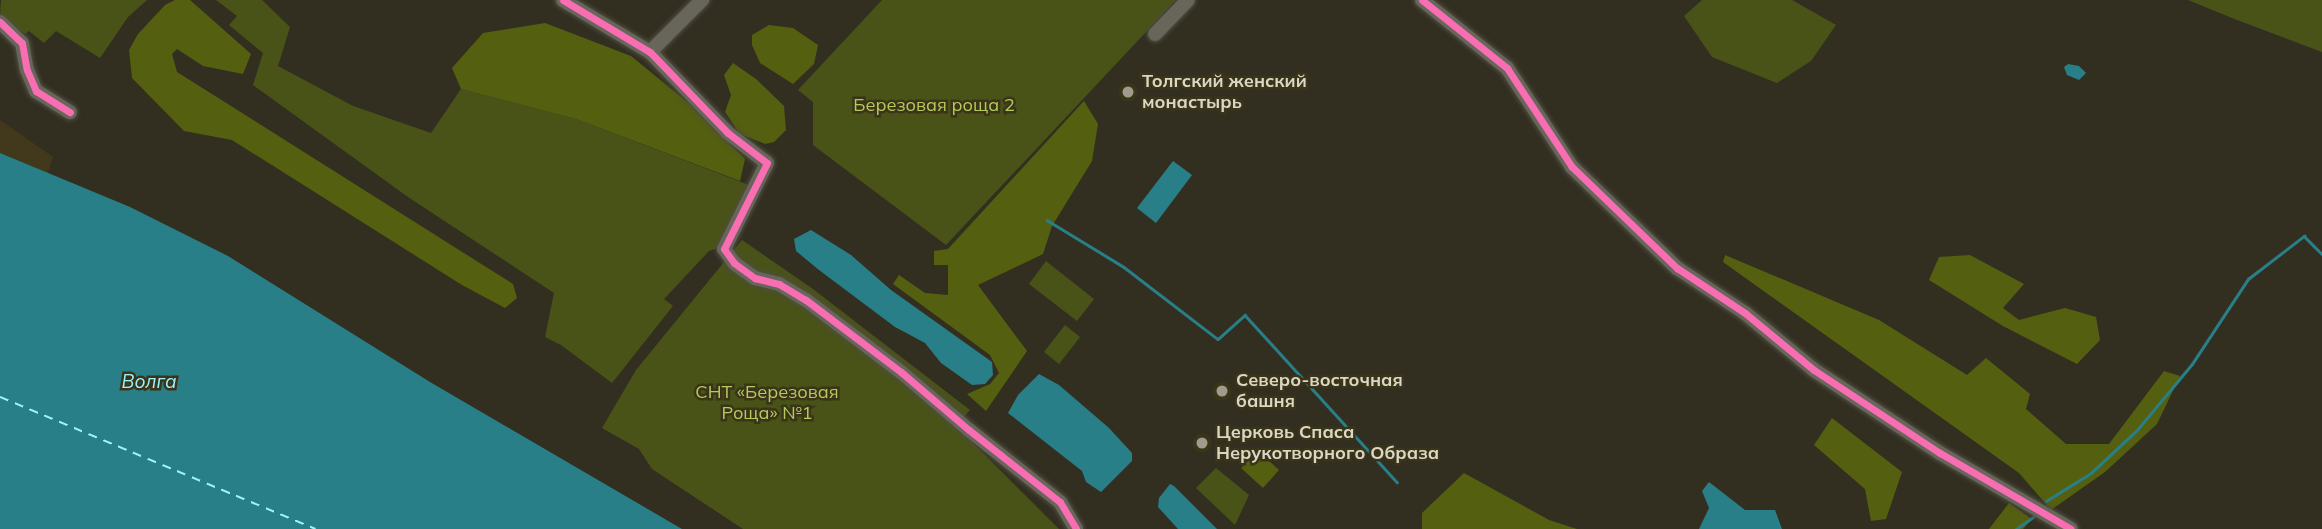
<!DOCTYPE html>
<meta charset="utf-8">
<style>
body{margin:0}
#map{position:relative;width:2322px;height:529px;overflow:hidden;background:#322f21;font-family:Mulish,sans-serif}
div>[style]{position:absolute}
.green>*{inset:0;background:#4a5317}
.forest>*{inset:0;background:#555f10}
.sand>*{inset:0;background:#42391c}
.water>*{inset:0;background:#297f88}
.stream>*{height:2.5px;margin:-1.25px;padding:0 1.25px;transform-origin:1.25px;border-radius:1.25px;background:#297f88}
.ferry>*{height:2px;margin-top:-1px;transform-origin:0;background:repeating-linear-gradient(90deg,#9ef2fe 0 9px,transparent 0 16px)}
.roads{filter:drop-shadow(0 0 2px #4f4d40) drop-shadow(0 0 2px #4f4d40)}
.minor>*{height:14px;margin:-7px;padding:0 7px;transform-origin:7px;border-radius:7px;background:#68665b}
.cycleway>*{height:7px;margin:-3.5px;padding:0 3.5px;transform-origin:3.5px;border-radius:3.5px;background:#f96db3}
.dots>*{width:19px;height:19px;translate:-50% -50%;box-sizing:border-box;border:4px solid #3a3419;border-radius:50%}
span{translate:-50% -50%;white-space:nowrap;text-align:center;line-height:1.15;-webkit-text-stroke:5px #3a3419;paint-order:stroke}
.poi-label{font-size:18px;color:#dbd7c7;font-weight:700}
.left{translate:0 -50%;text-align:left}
.park-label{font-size:18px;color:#b6ca5b}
.water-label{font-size:19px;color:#9ef2fe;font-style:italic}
</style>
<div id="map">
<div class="green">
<div style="clip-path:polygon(1px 0,147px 0,128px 17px,100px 58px,56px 31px,44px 43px,29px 31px,25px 34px,0 16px)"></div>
<div style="clip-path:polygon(216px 0,262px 0,290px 27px,278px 66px,353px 106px,431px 133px,461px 89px,576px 119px,749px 185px,721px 247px,709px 251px,664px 299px,673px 306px,612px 383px,561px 345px,545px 337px,554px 293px,408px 197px,253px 85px,263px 53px,229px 25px,237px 16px)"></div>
<div style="clip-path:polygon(882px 0,1176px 0,946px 245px,813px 145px,813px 102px,798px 90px)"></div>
<div style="clip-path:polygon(1702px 0,1792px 0,1836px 25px,1811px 61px,1777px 83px,1712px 57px,1684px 16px)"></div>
<div style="clip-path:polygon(2188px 0,2322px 0,2322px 52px,2232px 18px)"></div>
<div style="clip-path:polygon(742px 240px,813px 289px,970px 410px,956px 426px,1059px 529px,743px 529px,652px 469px,639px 449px,602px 428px,636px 370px)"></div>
<div style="clip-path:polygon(1046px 261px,1094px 299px,1077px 321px,1029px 284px)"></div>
<div style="clip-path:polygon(1065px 325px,1080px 337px,1059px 364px,1044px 352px)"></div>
<div style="clip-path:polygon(1216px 468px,1249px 495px,1235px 525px,1196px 488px)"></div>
</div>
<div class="forest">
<div style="clip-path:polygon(175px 0,190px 0,251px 54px,243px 74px,203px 66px,177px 49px,172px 54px,177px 72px,513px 284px,517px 298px,505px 308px,462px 285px,232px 140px,184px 131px,132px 78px,129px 50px,138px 34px,165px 5px)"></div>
<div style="clip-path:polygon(545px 23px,631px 56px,691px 105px,745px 159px,740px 181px,576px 119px,461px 89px,452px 68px,483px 33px)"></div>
<div style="clip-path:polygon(769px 25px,793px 28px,818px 45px,814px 64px,793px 84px,760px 63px,752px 45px,752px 35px)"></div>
<div style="clip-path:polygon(733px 63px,756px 79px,784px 106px,786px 130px,774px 142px,765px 144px,740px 134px,725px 112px,731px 95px,724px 75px)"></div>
<div style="clip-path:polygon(1084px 101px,1098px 124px,1092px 161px,1052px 226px,1043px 254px,978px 285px,1027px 351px,986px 411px,967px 394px,990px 384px,999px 373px,990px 355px,893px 284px,899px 275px,925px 293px,948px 295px,948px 265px,934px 265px,934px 251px,948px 249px)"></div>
<div style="clip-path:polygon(1725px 255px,1879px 320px,1967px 375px,1986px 358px,2030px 394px,2026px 409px,2066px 444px,2109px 444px,2164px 371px,2180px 376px,2157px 424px,2105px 472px,2051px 510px,2019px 473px,1723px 262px)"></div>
<div style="clip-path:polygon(1970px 255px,2024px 284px,2003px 308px,2019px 320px,2065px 308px,2096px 317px,2100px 340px,2077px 364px,2003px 326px,1929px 280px,1939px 257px)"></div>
<div style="clip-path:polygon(1832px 418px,1902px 472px,1886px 519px,1871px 521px,1865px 489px,1814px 445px)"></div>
<div style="clip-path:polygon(1258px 451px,1279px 470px,1263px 488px,1241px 468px)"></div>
<div style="clip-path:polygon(1464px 473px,1549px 520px,1577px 529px,1422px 529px,1422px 513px)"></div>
<div style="clip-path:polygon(2009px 503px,2032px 519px,2023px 529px,1989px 529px)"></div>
</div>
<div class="sand">
<div style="clip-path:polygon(0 120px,53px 157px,48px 173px,0 153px)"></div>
</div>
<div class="water">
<div style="clip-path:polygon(2068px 64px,2079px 66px,2086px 73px,2079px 80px,2067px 75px,2064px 67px)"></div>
<div style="clip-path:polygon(0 153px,130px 207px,228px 256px,430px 382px,682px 529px,0 529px)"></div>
<div style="clip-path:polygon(1173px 161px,1192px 175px,1156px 223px,1137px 208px)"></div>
<div style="clip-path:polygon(811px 230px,851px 255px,891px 290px,992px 362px,993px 375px,985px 384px,972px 385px,941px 363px,925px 343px,895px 327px,819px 270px,796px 251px,794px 239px)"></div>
<div style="clip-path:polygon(1039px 374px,1059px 385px,1109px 428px,1132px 453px,1132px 461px,1101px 492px,1086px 482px,1082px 471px,1008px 413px,1018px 395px)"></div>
<div style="clip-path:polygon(1709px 482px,1745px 510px,1775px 510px,1782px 529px,1699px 529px,1709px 508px,1702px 491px)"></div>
<div style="clip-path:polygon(1170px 484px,1174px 486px,1217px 529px,1178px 529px,1158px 507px,1159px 498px)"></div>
</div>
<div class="stream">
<div style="left:1047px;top:220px;width:90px;rotate:31.4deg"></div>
<div style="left:1124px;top:267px;width:118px;rotate:37.5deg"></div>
<div style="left:1218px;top:339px;width:36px;rotate:-42deg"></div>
<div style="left:1245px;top:315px;width:226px;rotate:47.7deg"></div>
<div style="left:2046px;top:501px;width:53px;rotate:-31.9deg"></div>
<div style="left:2091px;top:473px;width:63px;rotate:-43.1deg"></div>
<div style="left:2137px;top:430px;width:86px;rotate:-50.2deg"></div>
<div style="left:2192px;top:364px;width:102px;rotate:-56.6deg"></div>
<div style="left:2248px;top:279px;width:71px;rotate:-37.5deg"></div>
<div style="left:2304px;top:236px;width:25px;rotate:45deg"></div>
<div style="left:2016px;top:529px;width:21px;rotate:-35deg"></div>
</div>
<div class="ferry">
<div style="left:0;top:397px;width:342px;rotate:22.7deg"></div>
</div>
<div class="roads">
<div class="minor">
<div style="left:563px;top:0;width:101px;rotate:30.9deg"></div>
<div style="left:650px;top:52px;width:112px;rotate:46.1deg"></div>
<div style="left:728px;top:133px;width:49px;rotate:37.6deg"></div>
<div style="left:767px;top:163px;width:96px;rotate:116.6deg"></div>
<div style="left:724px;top:249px;width:17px;rotate:54deg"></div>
<div style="left:734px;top:263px;width:26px;rotate:36deg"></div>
<div style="left:755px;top:278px;width:25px;rotate:14deg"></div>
<div style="left:779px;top:284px;width:31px;rotate:31deg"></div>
<div style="left:806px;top:300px;width:119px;rotate:37.2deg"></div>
<div style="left:901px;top:372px;width:89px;rotate:40.5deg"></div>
<div style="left:969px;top:430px;width:116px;rotate:38.4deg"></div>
<div style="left:1060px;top:502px;width:31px;rotate:59deg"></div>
<div style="left:1422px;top:0;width:109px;rotate:38.7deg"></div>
<div style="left:1507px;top:68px;width:118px;rotate:56.7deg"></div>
<div style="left:1572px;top:167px;width:146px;rotate:43.9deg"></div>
<div style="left:1677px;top:268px;width:82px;rotate:33.5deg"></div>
<div style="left:1745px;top:313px;width:89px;rotate:39.6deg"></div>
<div style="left:1814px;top:370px;width:151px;rotate:33.4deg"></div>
<div style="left:1940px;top:453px;width:151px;rotate:30.1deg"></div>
<div style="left:0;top:22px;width:30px;rotate:44deg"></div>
<div style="left:22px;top:43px;width:27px;rotate:80deg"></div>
<div style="left:27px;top:70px;width:23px;rotate:67deg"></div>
<div style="left:36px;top:91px;width:40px;rotate:32deg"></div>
<div style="left:1155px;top:34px;width:47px;rotate:-45.9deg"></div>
<div style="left:650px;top:52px;width:74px;rotate:-45deg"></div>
</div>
</div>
<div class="cycleway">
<div style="left:563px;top:0;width:101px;rotate:30.9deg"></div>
<div style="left:650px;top:52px;width:112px;rotate:46.1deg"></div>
<div style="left:728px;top:133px;width:49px;rotate:37.6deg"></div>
<div style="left:767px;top:163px;width:96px;rotate:116.6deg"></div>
<div style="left:724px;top:249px;width:17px;rotate:54deg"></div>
<div style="left:734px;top:263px;width:26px;rotate:36deg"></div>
<div style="left:755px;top:278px;width:25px;rotate:14deg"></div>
<div style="left:779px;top:284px;width:31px;rotate:31deg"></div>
<div style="left:806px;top:300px;width:119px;rotate:37.2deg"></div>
<div style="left:901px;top:372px;width:89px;rotate:40.5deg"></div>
<div style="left:969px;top:430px;width:116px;rotate:38.4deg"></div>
<div style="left:1060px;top:502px;width:31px;rotate:59deg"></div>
<div style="left:1422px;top:0;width:109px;rotate:38.7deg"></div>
<div style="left:1507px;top:68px;width:118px;rotate:56.7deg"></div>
<div style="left:1572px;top:167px;width:146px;rotate:43.9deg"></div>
<div style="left:1677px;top:268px;width:82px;rotate:33.5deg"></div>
<div style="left:1745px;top:313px;width:89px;rotate:39.6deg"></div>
<div style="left:1814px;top:370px;width:151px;rotate:33.4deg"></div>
<div style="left:1940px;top:453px;width:151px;rotate:30.1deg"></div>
<div style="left:0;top:22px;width:30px;rotate:44deg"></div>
<div style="left:22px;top:43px;width:27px;rotate:80deg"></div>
<div style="left:27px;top:70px;width:23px;rotate:67deg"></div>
<div style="left:36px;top:91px;width:40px;rotate:32deg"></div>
</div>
<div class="dots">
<div style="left:1128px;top:92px;background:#a09c8d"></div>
<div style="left:1222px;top:391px;background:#a09c8d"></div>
<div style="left:1202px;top:443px;background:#a09c8d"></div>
</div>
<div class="poi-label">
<span class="left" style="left:1142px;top:92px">Толгский женский<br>монастырь</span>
<span class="left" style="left:1236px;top:391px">Северо-восточная<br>башня</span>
<span class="left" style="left:1216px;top:443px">Церковь Спаса<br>Нерукотворного Образа</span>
</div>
<div class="park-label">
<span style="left:934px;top:105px">Березовая роща 2</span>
<span style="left:767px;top:403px">СНТ «Березовая<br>Роща» №1</span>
</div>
<div class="water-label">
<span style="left:149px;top:382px">Волга</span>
</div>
</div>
